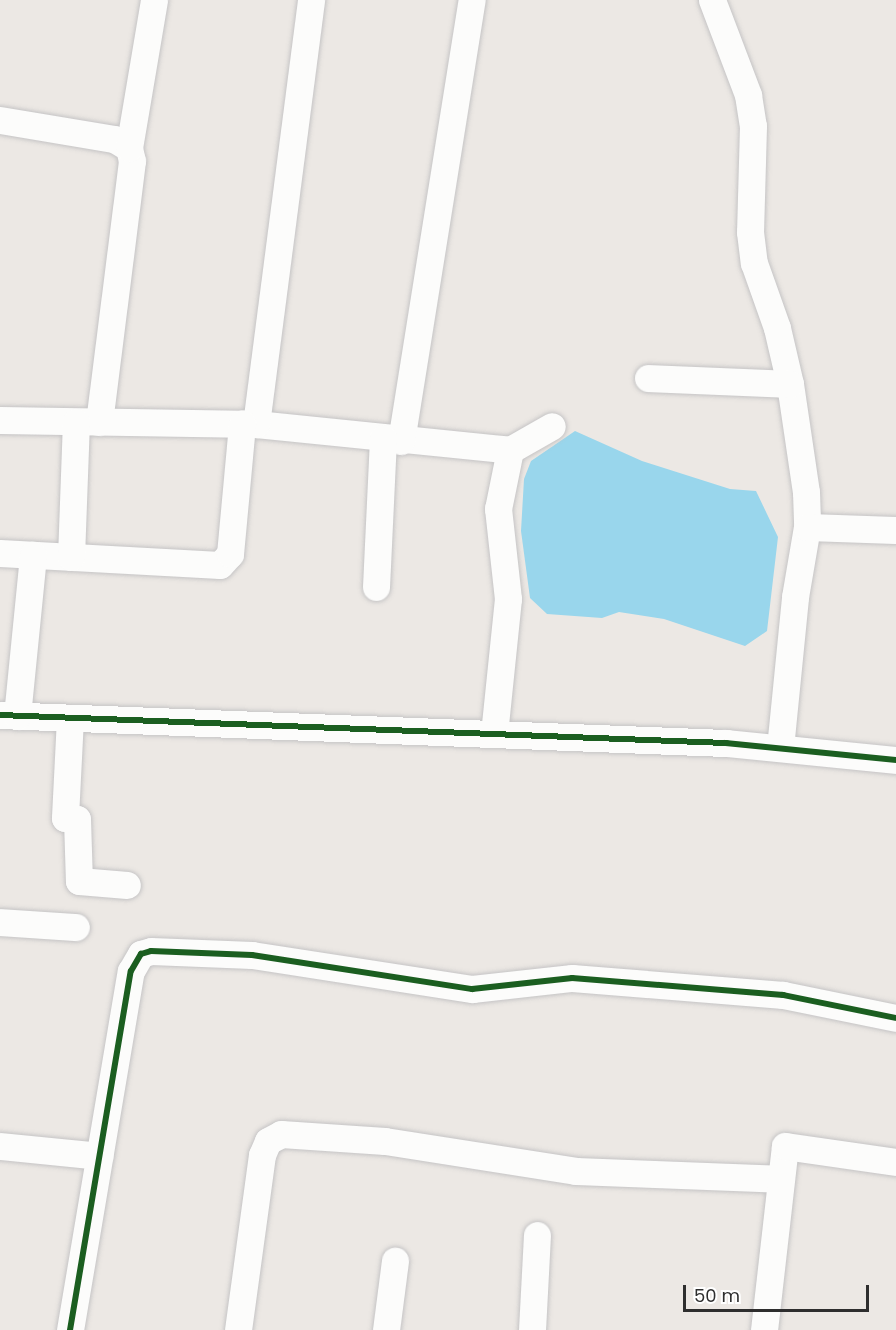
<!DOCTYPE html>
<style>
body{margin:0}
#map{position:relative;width:896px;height:1330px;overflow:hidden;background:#ece8e4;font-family:Poppins,sans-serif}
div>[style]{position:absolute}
.water>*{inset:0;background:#99d6ec}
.roads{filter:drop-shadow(0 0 2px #c5c4c5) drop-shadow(0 0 2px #c5c4c5)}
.minor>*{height:27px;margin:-13.5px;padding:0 13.5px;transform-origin:13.5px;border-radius:13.5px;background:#fcfcfb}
.cycleway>*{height:6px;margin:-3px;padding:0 3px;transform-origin:3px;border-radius:3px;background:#1b5e20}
span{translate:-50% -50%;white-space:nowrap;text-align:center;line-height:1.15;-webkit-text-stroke:4.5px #fff;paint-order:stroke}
.scale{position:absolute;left:683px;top:1285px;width:186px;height:27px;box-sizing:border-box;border:3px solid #2e2e2e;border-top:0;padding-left:8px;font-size:18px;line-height:21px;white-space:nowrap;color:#2e2e2e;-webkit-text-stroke:4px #fff;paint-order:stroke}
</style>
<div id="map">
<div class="water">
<div style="clip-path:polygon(575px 431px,642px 461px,730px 489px,756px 491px,778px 537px,767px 631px,745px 646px,664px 619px,619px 612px,602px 618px,547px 614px,530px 598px,521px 531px,524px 479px,531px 461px)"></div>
</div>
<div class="roads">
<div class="minor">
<div style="left:712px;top:0;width:102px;rotate:69.2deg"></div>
<div style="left:748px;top:95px;width:31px;rotate:81deg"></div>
<div style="left:753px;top:126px;width:106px;rotate:91.6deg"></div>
<div style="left:750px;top:232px;width:31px;rotate:83deg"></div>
<div style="left:754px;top:263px;width:69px;rotate:70.5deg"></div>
<div style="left:777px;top:328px;width:57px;rotate:76.9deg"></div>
<div style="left:790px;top:384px;width:109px;rotate:81.6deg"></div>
<div style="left:806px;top:492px;width:35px;rotate:88deg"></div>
<div style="left:0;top:120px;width:116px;rotate:9.5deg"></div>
<div style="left:114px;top:139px;width:17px;rotate:31deg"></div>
<div style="left:129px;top:148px;width:13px;rotate:77deg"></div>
<div style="left:132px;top:161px;width:263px;rotate:97.2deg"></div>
<div style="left:129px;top:148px;width:150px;rotate:-80.4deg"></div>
<div style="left:648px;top:378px;width:142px;rotate:2.4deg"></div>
<div style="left:0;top:420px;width:256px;rotate:0.9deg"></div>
<div style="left:256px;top:424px;width:255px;rotate:5.8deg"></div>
<div style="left:510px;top:450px;width:48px;rotate:-29.7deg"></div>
<div style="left:256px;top:424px;width:428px;rotate:-82.6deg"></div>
<div style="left:401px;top:441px;width:447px;rotate:-80.9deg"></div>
<div style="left:0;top:553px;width:220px;rotate:3.1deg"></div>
<div style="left:220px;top:565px;width:15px;rotate:-48deg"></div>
<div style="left:230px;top:554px;width:131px;rotate:-84.7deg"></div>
<div style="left:71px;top:557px;width:135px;rotate:-87.9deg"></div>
<div style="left:376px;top:587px;width:149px;rotate:-87.3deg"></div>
<div style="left:0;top:715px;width:727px;rotate:2.21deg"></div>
<div style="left:726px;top:743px;width:171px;rotate:5.7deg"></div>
<div style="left:17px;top:716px;width:162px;rotate:-84.3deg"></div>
<div style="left:70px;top:718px;width:100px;rotate:92.9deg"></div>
<div style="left:65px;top:818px;width:12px;rotate:5deg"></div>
<div style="left:77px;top:819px;width:62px;rotate:88.2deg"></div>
<div style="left:79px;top:881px;width:48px;rotate:4.8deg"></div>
<div style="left:494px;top:734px;width:136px;rotate:-84.1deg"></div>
<div style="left:508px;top:599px;width:91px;rotate:-96.3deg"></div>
<div style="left:498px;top:509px;width:60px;rotate:-78.5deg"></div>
<div style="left:780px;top:748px;width:152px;rotate:-84.3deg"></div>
<div style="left:795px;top:597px;width:71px;rotate:-80.3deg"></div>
<div style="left:807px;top:527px;width:89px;rotate:1.9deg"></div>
<div style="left:0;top:922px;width:76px;rotate:3.8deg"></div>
<div style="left:0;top:1146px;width:100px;rotate:5.7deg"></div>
<div style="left:70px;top:1330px;width:364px;rotate:-80.4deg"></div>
<div style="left:131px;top:971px;width:20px;rotate:-60deg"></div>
<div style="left:141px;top:954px;width:10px;rotate:-17deg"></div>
<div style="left:151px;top:951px;width:101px;rotate:2.3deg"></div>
<div style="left:252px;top:955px;width:223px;rotate:8.8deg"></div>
<div style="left:472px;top:989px;width:101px;rotate:-6.3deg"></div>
<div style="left:572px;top:978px;width:212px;rotate:4.6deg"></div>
<div style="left:783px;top:995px;width:115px;rotate:11.5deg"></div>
<div style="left:238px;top:1330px;width:177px;rotate:-82.2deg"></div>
<div style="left:262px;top:1155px;width:15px;rotate:-67deg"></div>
<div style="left:268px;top:1141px;width:15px;rotate:-28deg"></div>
<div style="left:281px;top:1134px;width:104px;rotate:3.9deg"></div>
<div style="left:385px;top:1141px;width:193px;rotate:8.9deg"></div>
<div style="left:576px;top:1171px;width:205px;rotate:2.2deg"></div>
<div style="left:386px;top:1330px;width:70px;rotate:-82.6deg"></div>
<div style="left:532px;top:1330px;width:95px;rotate:-87deg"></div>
<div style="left:764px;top:1330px;width:185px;rotate:-83.5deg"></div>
<div style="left:785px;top:1146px;width:112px;rotate:8.2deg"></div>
</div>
</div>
<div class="cycleway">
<div style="left:0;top:715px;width:727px;rotate:2.21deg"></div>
<div style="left:726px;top:743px;width:171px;rotate:5.7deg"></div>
<div style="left:70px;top:1330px;width:364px;rotate:-80.4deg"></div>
<div style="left:131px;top:971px;width:20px;rotate:-60deg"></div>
<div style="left:141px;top:954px;width:10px;rotate:-17deg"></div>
<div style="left:151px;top:951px;width:101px;rotate:2.3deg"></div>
<div style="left:252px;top:955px;width:223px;rotate:8.8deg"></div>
<div style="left:472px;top:989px;width:101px;rotate:-6.3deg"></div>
<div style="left:572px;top:978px;width:212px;rotate:4.6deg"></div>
<div style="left:783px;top:995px;width:115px;rotate:11.5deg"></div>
</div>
<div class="scale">50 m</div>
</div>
